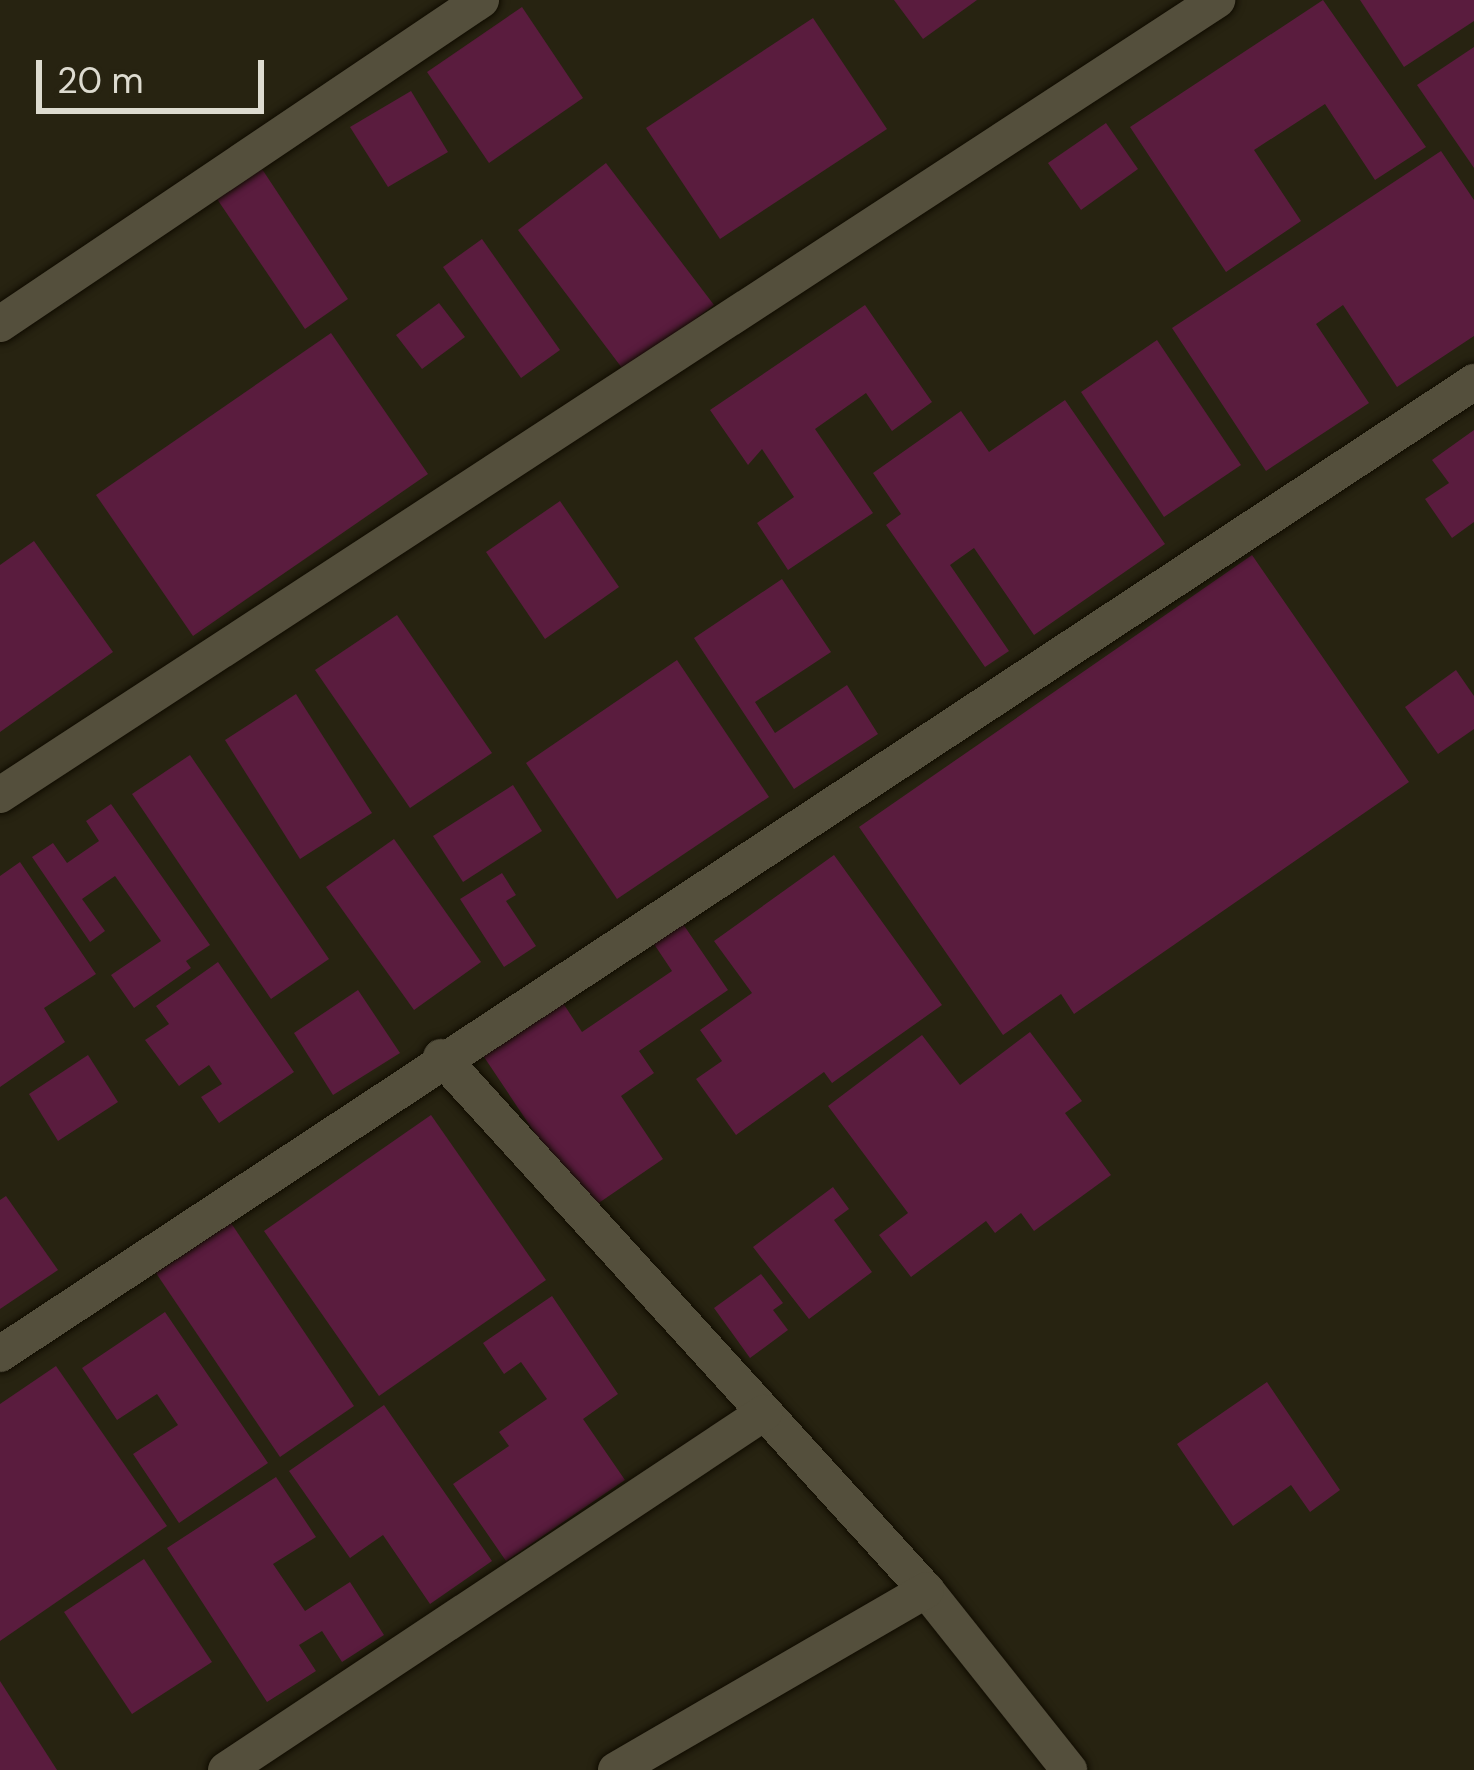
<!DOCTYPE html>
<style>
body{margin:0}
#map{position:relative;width:1474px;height:1770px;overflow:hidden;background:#272311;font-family:"DM Sans",sans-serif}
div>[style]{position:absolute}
.building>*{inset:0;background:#5a1c3e}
.roads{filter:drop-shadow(0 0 3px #100c00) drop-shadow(0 0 3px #100c00)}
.minor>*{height:36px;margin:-18px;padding:0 18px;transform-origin:18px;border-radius:18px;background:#544f3c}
span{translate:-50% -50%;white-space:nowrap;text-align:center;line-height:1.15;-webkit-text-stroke:9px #272311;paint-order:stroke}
.scale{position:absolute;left:36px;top:60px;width:228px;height:54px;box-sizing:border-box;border:6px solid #dddbd0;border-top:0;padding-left:15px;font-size:36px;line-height:42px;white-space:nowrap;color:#dddbd0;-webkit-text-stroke:9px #272311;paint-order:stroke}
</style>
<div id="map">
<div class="building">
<div style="clip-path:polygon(894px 0,977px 0,923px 39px)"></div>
<div style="clip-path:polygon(1323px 0,1426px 147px,1375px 180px,1325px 104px,1254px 150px,1301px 221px,1226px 272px,1130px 127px)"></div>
<div style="clip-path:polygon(1360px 0,1474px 0,1474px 21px,1404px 67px)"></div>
<div style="clip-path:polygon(522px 7px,583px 98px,489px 163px,427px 72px)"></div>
<div style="clip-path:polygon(813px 18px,887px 129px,720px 239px,646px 128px)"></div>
<div style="clip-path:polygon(1474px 47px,1474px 168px,1417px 85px)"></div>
<div style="clip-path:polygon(411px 91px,448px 152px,388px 187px,350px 127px)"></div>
<div style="clip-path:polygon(1106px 123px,1138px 169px,1081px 210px,1048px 163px)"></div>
<div style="clip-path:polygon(1441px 151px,1474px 200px,1474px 336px,1397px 387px,1343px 305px,1316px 324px,1369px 403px,1266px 471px,1172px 328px)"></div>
<div style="clip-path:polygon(606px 163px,714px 305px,625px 372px,518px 230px)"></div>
<div style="clip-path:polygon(260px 166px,348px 299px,305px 329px,215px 196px)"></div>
<div style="clip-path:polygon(482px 239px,560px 350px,521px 378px,443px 267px)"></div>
<div style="clip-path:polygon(439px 303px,465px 337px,422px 369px,396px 335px)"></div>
<div style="clip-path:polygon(865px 305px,932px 402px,892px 431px,866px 393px,815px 429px,873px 513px,788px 570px,757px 523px,794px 497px,762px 449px,748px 465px,710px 410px)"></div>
<div style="clip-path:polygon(331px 333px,428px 474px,193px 636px,96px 495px)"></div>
<div style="clip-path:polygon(1157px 340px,1241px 465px,1164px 517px,1081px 392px)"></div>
<div style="clip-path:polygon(1065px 400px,1165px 544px,1034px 635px,974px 548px,950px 565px,1009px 651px,985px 667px,886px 525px,901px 514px,873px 473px,961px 411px,989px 452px)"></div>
<div style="clip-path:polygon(1474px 430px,1474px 522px,1452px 538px,1425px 499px,1449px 483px,1432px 460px)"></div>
<div style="clip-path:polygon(560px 501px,619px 587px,545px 639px,486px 552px)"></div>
<div style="clip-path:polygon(34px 541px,113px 652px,0 732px,0 565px)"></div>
<div style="clip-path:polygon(1252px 555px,1409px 782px,1074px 1014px,1061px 994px,1003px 1035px,859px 827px)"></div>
<div style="clip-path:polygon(782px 579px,831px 652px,755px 702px,775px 733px,847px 685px,878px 734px,794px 789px,694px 638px)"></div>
<div style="clip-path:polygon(397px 615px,492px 753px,410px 808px,315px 670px)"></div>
<div style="clip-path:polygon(677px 660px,769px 797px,617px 899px,526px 763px)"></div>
<div style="clip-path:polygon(1456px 670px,1474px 696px,1474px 729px,1438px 754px,1405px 707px)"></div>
<div style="clip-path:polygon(296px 694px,372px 813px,300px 859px,225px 740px)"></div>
<div style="clip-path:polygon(190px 755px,329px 959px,271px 999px,132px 794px)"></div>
<div style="clip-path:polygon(513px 785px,542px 831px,463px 882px,433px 836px)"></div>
<div style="clip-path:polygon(111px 804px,210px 945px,186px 961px,191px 968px,134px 1008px,111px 975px,161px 941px,115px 876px,82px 899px,105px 931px,90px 942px,32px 857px,53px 843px,67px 863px,99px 841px,86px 821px)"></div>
<div style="clip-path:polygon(394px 839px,481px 962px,414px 1010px,326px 887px)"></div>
<div style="clip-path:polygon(834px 855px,942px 1005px,832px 1083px,824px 1072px,736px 1135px,696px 1079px,722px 1061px,700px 1030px,752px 993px,714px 941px)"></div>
<div style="clip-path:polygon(20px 862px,96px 974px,44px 1008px,65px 1042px,0 1087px,0 876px)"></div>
<div style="clip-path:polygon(502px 873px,516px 895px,506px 901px,536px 946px,504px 967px,460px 899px)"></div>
<div style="clip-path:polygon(683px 924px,728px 990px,639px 1051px,654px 1073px,621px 1096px,663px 1159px,587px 1211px,482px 1054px,561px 1000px,582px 1032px,672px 971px,654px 944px)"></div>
<div style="clip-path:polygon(218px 962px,294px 1072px,219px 1123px,201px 1097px,222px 1084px,209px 1065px,179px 1086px,145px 1040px,169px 1024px,156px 1006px)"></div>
<div style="clip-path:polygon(358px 990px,400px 1053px,333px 1095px,294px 1033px)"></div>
<div style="clip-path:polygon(1030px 1032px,1082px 1101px,1065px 1113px,1111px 1175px,1034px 1231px,1021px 1213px,995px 1233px,986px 1221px,911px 1277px,879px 1235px,908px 1213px,828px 1106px,922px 1035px,960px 1085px)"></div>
<div style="clip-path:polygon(88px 1055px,118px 1102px,58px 1141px,29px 1094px)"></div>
<div style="clip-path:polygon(431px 1115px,546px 1280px,379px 1396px,264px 1231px)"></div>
<div style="clip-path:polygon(833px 1187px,849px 1209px,834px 1220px,872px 1272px,809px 1319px,753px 1247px)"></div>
<div style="clip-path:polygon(6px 1196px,58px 1270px,0 1309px,0 1200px)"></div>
<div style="clip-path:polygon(231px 1223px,354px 1406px,280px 1457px,156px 1273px)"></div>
<div style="clip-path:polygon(761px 1274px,783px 1303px,773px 1310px,788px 1330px,750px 1358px,714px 1308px)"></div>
<div style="clip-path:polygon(552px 1296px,618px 1394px,583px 1419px,625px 1480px,506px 1561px,453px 1484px,509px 1446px,499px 1432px,547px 1399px,521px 1362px,504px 1374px,483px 1343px)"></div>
<div style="clip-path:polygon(165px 1312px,268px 1463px,179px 1523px,133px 1454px,178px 1425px,157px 1394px,117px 1420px,82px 1368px)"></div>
<div style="clip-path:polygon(56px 1366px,167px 1526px,0 1641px,0 1404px)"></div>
<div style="clip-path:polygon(1267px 1382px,1340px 1490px,1310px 1512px,1291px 1485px,1233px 1526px,1177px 1444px)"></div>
<div style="clip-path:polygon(384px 1405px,492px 1561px,430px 1604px,383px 1535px,350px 1558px,289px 1471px)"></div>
<div style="clip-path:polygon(276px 1477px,316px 1537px,273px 1564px,305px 1611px,350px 1582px,384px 1635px,342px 1662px,322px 1631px,299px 1645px,316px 1671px,267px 1702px,167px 1548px)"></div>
<div style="clip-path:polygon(144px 1559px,212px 1662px,132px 1714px,64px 1612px)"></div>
<div style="clip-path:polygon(0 1681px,57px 1770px,0 1770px)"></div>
</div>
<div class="roads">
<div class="minor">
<div style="left:0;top:324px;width:580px;rotate:-33.96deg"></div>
<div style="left:0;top:795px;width:1454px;rotate:-33.15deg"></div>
<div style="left:441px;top:1057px;width:721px;rotate:47.7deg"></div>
<div style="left:926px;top:1590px;width:230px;rotate:51.5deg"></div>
<div style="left:0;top:1354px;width:1766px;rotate:-33.4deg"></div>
<div style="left:226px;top:1770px;width:646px;rotate:-33.57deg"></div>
<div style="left:616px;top:1770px;width:358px;rotate:-30.1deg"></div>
</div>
</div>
<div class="scale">20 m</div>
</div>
